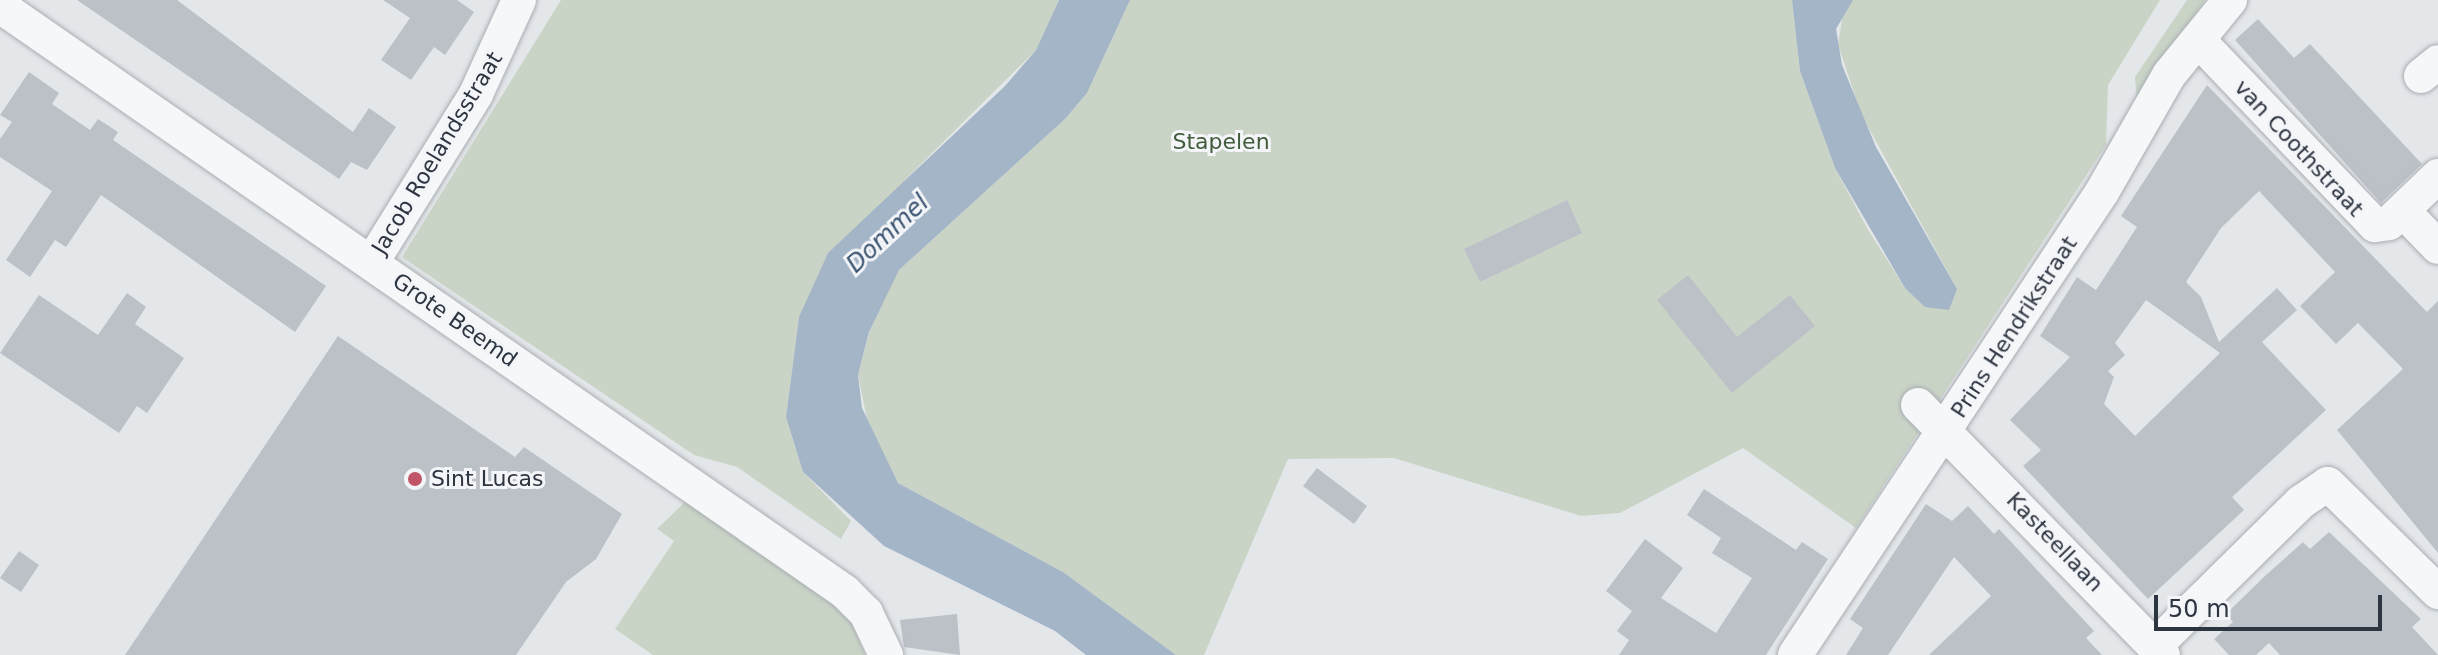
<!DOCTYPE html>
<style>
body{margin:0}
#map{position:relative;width:2438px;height:655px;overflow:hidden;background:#e4e7ea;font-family:"DejaVu Sans",sans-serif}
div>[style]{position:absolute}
.green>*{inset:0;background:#cad4c6}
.water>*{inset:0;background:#a3b5c7}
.building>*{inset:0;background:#bcc0c7}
.roads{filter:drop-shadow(0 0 2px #a9aeb4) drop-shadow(0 0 2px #a9aeb4)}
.minor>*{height:34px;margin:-17px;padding:0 17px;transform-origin:17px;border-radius:17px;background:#f6f7f9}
.dots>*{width:22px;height:22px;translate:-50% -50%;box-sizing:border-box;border:4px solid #f4f5f8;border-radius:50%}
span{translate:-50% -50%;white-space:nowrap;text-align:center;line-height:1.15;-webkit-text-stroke:6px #f4f5f8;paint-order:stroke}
.park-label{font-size:22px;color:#425c3c}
.street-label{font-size:22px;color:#2d3541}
.poi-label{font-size:22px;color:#2d3541}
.left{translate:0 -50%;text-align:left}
.water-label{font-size:24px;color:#3b5572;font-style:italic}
.scale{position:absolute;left:2154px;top:595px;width:228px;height:36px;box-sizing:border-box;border:4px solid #2d3541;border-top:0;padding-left:10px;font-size:24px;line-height:28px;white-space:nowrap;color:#2d3541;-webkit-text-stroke:6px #f4f5f8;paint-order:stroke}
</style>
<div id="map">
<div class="green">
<div style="clip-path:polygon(561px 0,1059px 0,1036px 50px,906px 179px,799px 317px,786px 417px,803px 472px,851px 521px,841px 539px,737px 467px,694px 455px,402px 257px)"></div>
<div style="clip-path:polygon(1130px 0,1792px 0,1800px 71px,1835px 168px,1867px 228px,1905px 288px,1957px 289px,1861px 114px,1838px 44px,1844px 8px,1853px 0,2160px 0,2108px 85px,2106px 145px,1856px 528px,1743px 448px,1620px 513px,1581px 516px,1394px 458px,1288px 459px,1204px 655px,1176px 655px,1063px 572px,898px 483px,870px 434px,858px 375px,875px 311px,899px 270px,1065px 119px,1087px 93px)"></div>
<div style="clip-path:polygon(2187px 0,2205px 0,2137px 99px,2135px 77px)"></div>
<div style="clip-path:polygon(687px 500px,829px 598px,851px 620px,865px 655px,653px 655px,615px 629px,674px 541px,657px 529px)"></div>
</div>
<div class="water">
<div style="clip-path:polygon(1059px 0,1130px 0,1087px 93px,1065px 119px,899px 270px,869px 332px,858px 375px,862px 408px,898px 483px,1063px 572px,1176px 655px,1086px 655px,1055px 631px,884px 546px,803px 472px,786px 417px,799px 317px,828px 253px,1005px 86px,1036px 50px)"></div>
<div style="clip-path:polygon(1792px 0,1853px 0,1836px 29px,1842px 65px,1876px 147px,1957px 289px,1949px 310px,1925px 307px,1905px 288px,1835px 168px,1800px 71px)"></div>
</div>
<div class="building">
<div style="clip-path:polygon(77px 0,177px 0,353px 132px,369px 108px,396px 127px,367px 170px,351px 162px,339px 179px)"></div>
<div style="clip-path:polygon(383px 0,457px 0,474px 12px,445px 55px,434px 47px,411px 80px,381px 60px,410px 18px)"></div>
<div style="clip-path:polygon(2258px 19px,2294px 58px,2310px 44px,2422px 164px,2381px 203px,2235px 40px)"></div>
<div style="clip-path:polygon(29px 72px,59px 93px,52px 104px,90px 130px,98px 119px,118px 132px,113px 140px,326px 286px,295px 332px,101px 195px,66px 247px,55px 240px,30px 277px,6px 260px,52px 191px,0 157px,0 139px,12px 122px,0 115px)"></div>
<div style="clip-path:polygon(evenodd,2207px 85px,2427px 312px,2438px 301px,2438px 553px,2337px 430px,2403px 369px,2358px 323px,2336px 344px,2300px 306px,2335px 272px,2259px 191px,2221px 228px,2186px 282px,2201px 297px,2219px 342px,2277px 288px,2297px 310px,2262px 342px,2326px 410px,2232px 497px,2244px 510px,2148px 599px,2023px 466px,2041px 450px,2010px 420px,2070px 357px,2040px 336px,2077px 277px,2096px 290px,2115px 261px,2137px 227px,2121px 216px,2207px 85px,2146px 300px,2220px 353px,2135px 436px,2104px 404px,2114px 377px,2108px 371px,2125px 355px,2115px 343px,2146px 300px)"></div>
<div style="clip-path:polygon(1567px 200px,1582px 233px,1480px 282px,1464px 249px)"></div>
<div style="clip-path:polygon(1688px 275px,1737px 337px,1790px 295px,1815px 326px,1732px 393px,1657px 300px)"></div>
<div style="clip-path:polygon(127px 293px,146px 307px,135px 324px,184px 358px,147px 413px,137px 406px,119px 433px,0 353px,39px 295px,98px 335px)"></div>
<div style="clip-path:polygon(338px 336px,515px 457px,524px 447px,622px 514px,596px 559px,566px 582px,516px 655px,125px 655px)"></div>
<div style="clip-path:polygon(1317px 468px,1367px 506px,1354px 524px,1303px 486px)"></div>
<div style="clip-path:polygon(1704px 489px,1796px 550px,1802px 542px,1828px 559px,1766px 655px,1619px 655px,1629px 640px,1617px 631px,1632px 611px,1606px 591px,1645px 539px,1683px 568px,1661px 598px,1716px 633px,1752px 578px,1712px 553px,1721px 538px,1687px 515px)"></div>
<div style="clip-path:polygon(1926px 504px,1952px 521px,1968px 506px,1994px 534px,1999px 529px,2094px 631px,2086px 638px,2102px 655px,1929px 655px,1991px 596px,1954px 557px,1888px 655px,1846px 655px,1863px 628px,1850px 619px)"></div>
<div style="clip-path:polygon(2329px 532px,2421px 619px,2412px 627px,2438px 655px,2280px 655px,2269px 643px,2256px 655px,2229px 655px,2214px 639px,2233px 622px,2226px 614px,2266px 575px,2303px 542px,2310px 549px)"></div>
<div style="clip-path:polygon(19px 551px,39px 565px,21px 592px,0 578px)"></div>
<div style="clip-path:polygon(957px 614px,960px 655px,904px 647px,900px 620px)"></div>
</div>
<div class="roads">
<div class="minor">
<div style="left:0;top:6px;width:1028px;rotate:34.74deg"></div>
<div style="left:845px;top:592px;width:30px;rotate:45deg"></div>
<div style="left:866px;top:613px;width:47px;rotate:64.5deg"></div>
<div style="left:2201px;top:43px;width:252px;rotate:46.3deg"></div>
<div style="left:2375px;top:225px;width:14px;rotate:-8deg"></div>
<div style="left:2389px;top:223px;width:68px;rotate:-43.8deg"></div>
<div style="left:2421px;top:76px;width:22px;rotate:-39deg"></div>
<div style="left:2403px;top:211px;width:50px;rotate:45.8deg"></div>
<div style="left:372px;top:262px;width:198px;rotate:-58.2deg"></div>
<div style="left:476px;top:94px;width:103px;rotate:-65.4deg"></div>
<div style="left:1918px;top:405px;width:350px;rotate:45.6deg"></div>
<div style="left:2155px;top:646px;width:205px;rotate:-44.6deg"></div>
<div style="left:2301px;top:502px;width:32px;rotate:-34deg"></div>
<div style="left:2328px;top:484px;width:154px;rotate:44.5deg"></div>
<div style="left:1795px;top:655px;width:556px;rotate:-56.45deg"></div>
<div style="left:2102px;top:192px;width:135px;rotate:-60.2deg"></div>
<div style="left:2169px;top:75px;width:97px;rotate:-50.9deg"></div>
</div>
</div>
<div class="dots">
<div style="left:415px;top:479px;background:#c25669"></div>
</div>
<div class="park-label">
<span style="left:1221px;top:142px">Stapelen</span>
</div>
<div class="street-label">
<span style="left:2299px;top:148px;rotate:47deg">van Coothstraat</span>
<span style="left:437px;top:153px;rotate:-59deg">Jacob Roelandsstraat</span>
<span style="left:455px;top:320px;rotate:35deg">Grote Beemd</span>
<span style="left:2014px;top:327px;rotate:-57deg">Prins Hendrikstraat</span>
<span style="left:2055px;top:542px;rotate:46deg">Kasteellaan</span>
</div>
<div class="poi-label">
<span class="left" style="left:431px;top:479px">Sint Lucas</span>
</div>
<div class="water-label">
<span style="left:888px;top:234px;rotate:-43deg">Dommel</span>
</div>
<div class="scale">50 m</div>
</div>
